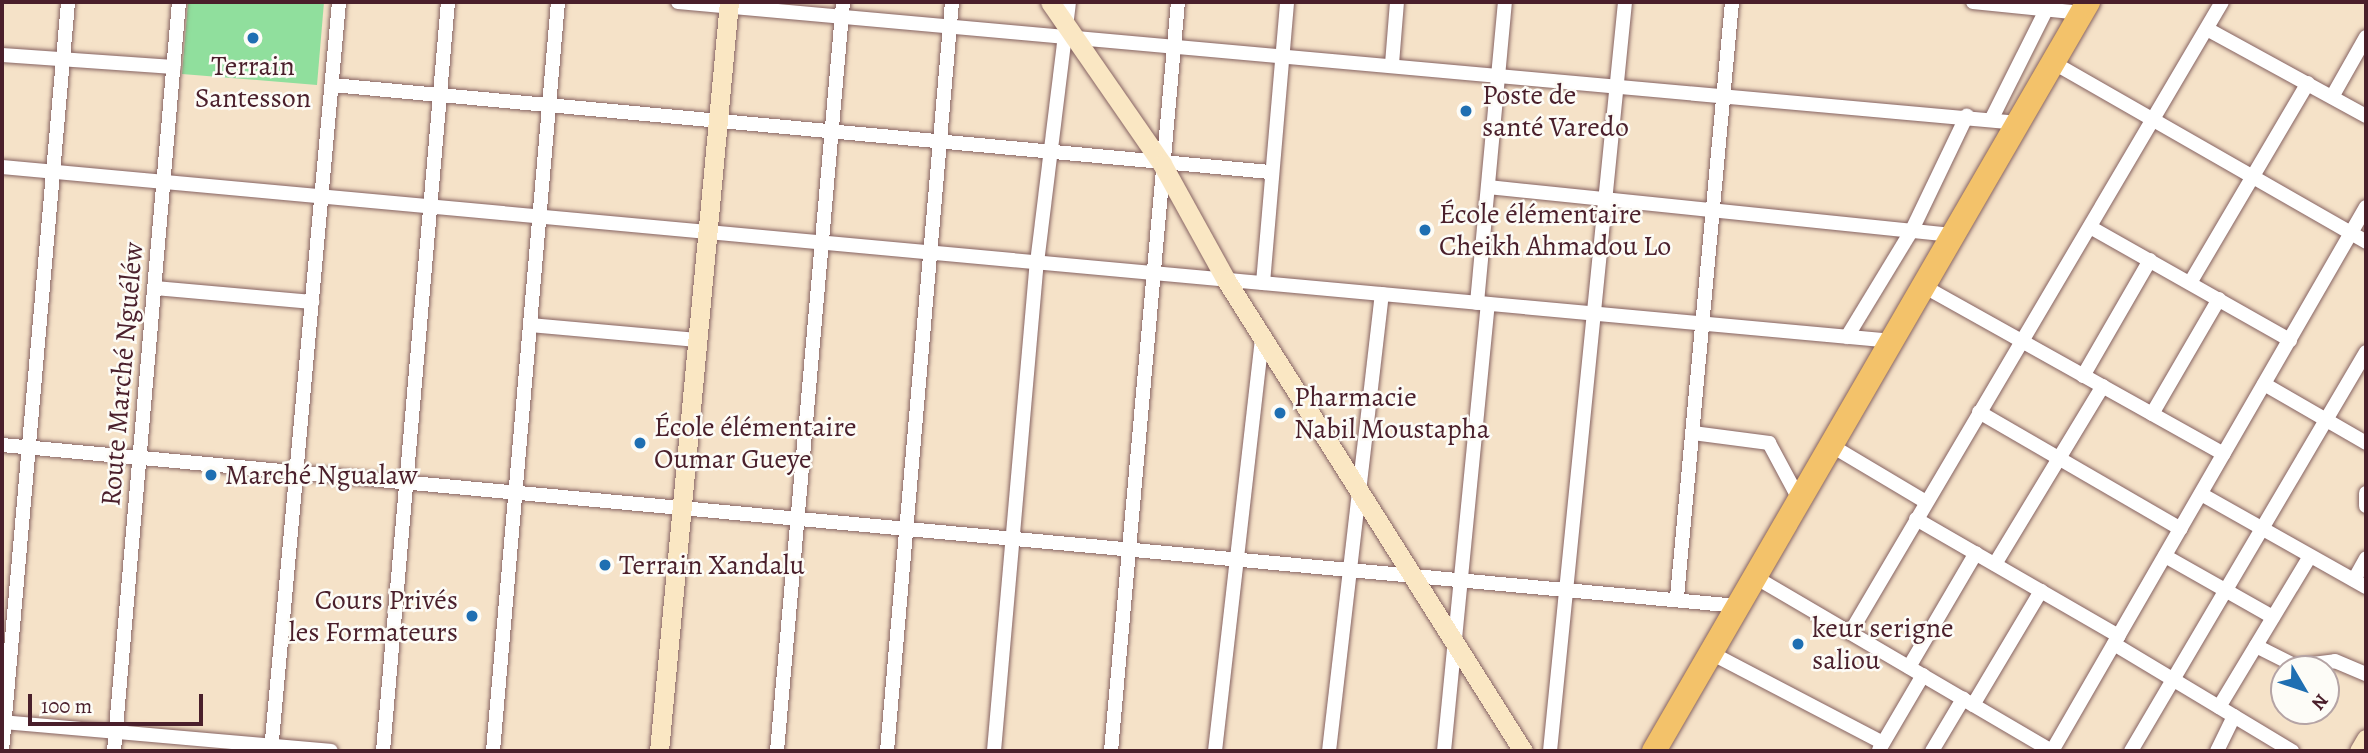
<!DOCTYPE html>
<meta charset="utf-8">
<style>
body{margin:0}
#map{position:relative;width:2368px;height:753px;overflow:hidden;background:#f5e2c8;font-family:Alegreya,serif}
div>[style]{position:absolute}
.green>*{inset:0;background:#90df9d}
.roads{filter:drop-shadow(0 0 2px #866362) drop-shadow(0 0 2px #866362)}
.street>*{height:14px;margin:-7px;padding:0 7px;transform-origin:7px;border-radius:7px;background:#fff}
.secondary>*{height:19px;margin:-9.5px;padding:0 9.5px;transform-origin:9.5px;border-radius:9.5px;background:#fae7c3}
.highway>*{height:24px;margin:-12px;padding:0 12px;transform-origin:12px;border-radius:12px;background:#f3c26a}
.dots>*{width:19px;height:19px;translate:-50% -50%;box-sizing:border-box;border:4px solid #fdfcf7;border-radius:50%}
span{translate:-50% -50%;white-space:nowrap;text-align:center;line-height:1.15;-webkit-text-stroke:5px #fdfcf7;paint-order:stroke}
.poi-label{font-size:28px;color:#4a1f2b}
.left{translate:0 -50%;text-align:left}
.right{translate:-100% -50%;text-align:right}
.street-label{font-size:28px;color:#4a1f2b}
.frame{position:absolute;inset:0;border:4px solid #4a1f2b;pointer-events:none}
.north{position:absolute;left:2270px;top:655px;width:70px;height:70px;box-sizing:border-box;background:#fdfcf7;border:2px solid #b5a4a5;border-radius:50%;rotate:129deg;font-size:19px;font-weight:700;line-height:28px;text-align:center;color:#4a1f2b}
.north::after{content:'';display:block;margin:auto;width:24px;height:32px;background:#1f6fb2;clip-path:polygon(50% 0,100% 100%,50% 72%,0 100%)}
.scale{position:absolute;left:28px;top:694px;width:175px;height:32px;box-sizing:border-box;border:4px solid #4a1f2b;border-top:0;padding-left:9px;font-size:21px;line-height:24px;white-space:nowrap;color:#4a1f2b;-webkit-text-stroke:5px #fdfcf7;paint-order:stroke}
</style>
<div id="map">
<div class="green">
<div style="clip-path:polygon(188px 2px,324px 2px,317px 85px,182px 74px)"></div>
</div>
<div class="roads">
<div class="street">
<div style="left:678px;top:2px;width:1346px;rotate:5.16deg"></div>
<div style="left:1973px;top:2px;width:109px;rotate:5.8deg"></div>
<div style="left:2207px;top:29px;width:181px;rotate:28.7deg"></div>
<div style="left:2px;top:55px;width:172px;rotate:4deg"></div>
<div style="left:2054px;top:63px;width:360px;rotate:29.8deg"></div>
<div style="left:1392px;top:64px;width:62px;rotate:-85.4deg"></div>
<div style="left:332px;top:85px;width:941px;rotate:5.3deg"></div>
<div style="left:2332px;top:97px;width:69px;rotate:-60.5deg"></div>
<div style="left:1992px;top:118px;width:130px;rotate:-63.4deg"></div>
<div style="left:2px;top:167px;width:1899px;rotate:5.26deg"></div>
<div style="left:1488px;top:187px;width:469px;rotate:5.9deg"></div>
<div style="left:2090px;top:227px;width:230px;rotate:29.5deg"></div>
<div style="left:1263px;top:283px;width:282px;rotate:-85.1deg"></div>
<div style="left:2190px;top:283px;width:232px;rotate:-59.5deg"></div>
<div style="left:1925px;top:287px;width:342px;rotate:29.2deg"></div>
<div style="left:155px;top:288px;width:158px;rotate:5.1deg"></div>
<div style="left:1477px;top:303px;width:302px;rotate:-84.7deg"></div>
<div style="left:530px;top:325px;width:168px;rotate:5.1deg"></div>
<div style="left:1847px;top:337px;width:125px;rotate:-58.7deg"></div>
<div style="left:1912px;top:230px;width:127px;rotate:-64.4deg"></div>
<div style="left:2083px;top:376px;width:134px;rotate:-60deg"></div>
<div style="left:2264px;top:384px;width:118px;rotate:30deg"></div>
<div style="left:1979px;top:412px;width:233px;rotate:30.1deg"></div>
<div style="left:2152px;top:414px;width:133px;rotate:-59.8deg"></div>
<div style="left:1693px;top:433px;width:77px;rotate:7.5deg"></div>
<div style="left:1769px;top:443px;width:64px;rotate:61.8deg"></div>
<div style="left:2px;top:445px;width:1743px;rotate:5.3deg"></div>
<div style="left:1832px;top:446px;width:109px;rotate:30.8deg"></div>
<div style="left:2366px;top:493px;width:13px;rotate:90deg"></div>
<div style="left:2201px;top:494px;width:189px;rotate:29.4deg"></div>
<div style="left:1916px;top:519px;width:234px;rotate:30deg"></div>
<div style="left:2165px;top:556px;width:124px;rotate:29.5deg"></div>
<div style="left:1995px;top:564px;width:208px;rotate:-58.8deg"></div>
<div style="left:1755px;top:577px;width:344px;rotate:30.4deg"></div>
<div style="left:2354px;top:580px;width:25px;rotate:-61deg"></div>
<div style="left:1677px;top:597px;width:598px;rotate:-84.72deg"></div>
<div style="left:1850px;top:633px;width:732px;rotate:-59.48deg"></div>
<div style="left:2114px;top:644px;width:208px;rotate:31deg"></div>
<div style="left:2256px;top:646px;width:45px;rotate:26.6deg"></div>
<div style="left:2296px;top:666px;width:39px;rotate:-7deg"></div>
<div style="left:2335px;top:661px;width:34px;rotate:23deg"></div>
<div style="left:1711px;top:653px;width:194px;rotate:27.6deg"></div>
<div style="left:1909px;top:667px;width:132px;rotate:-59.6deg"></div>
<div style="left:1973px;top:705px;width:133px;rotate:-59.2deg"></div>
<div style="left:2219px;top:707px;width:176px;rotate:-58.9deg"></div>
<div style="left:2px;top:722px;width:330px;rotate:5deg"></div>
<div style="left:1879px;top:750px;width:87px;rotate:-59.6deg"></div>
<div style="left:2px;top:751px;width:752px;rotate:-84.96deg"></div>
<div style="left:114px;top:751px;width:752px;rotate:-85.04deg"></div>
<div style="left:271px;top:751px;width:752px;rotate:-84.81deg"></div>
<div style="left:383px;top:751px;width:752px;rotate:-85.04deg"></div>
<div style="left:493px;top:751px;width:752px;rotate:-85.04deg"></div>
<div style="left:777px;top:751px;width:752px;rotate:-84.96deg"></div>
<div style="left:887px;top:751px;width:752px;rotate:-85.04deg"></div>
<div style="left:994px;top:751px;width:490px;rotate:-85deg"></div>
<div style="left:1037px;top:263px;width:263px;rotate:-83deg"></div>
<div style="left:1111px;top:751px;width:752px;rotate:-84.89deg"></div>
<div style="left:1215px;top:751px;width:416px;rotate:-83.5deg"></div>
<div style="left:1329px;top:751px;width:460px;rotate:-83.4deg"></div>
<div style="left:1444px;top:751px;width:449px;rotate:-84.4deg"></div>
<div style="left:1550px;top:751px;width:753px;rotate:-84.28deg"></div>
<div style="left:1932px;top:751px;width:61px;rotate:-59.2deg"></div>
<div style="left:2052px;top:751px;width:628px;rotate:-60.01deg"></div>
<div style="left:2131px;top:751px;width:463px;rotate:-59.5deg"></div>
<div style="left:2217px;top:751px;width:39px;rotate:-64deg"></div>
</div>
<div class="secondary">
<div style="left:1050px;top:2px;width:197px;rotate:55.3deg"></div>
<div style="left:1162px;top:164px;width:132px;rotate:61.1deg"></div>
<div style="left:1226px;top:280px;width:557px;rotate:57.77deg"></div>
<div style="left:659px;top:751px;width:752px;rotate:-84.66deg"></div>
<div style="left:2359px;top:751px;width:14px;rotate:-60deg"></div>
</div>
<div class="highway">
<div style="left:1654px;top:751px;width:866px;rotate:-59.91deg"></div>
</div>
</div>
<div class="dots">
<div style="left:253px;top:38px;background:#1f6fb2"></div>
<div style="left:1466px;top:111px;background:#1f6fb2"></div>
<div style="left:1425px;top:230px;background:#1f6fb2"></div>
<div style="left:1280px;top:413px;background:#1f6fb2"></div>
<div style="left:640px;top:443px;background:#1f6fb2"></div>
<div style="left:211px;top:475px;background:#1f6fb2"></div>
<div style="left:605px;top:565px;background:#1f6fb2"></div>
<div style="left:472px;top:616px;background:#1f6fb2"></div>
<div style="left:1798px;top:644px;background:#1f6fb2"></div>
</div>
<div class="poi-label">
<span style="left:253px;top:82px">Terrain<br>Santesson</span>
<span class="left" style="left:1482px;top:111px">Poste de<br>santé Varedo</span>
<span class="left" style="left:1439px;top:230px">École élémentaire<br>Cheikh Ahmadou Lo</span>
<span class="left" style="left:1294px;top:413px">Pharmacie<br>Nabil Moustapha</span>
<span class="left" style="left:654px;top:443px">École élémentaire<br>Oumar Gueye</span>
<span class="left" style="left:225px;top:475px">Marché Ngualaw</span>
<span class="left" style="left:619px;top:565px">Terrain Xandalu</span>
<span class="right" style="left:458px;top:616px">Cours Privés<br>les Formateurs</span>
<span class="left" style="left:1812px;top:644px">keur serigne<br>saliou</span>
</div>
<div class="street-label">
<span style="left:122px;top:374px;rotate:-85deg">Route Marché Nguéléw</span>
</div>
<div class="frame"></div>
<div class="north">N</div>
<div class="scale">100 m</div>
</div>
